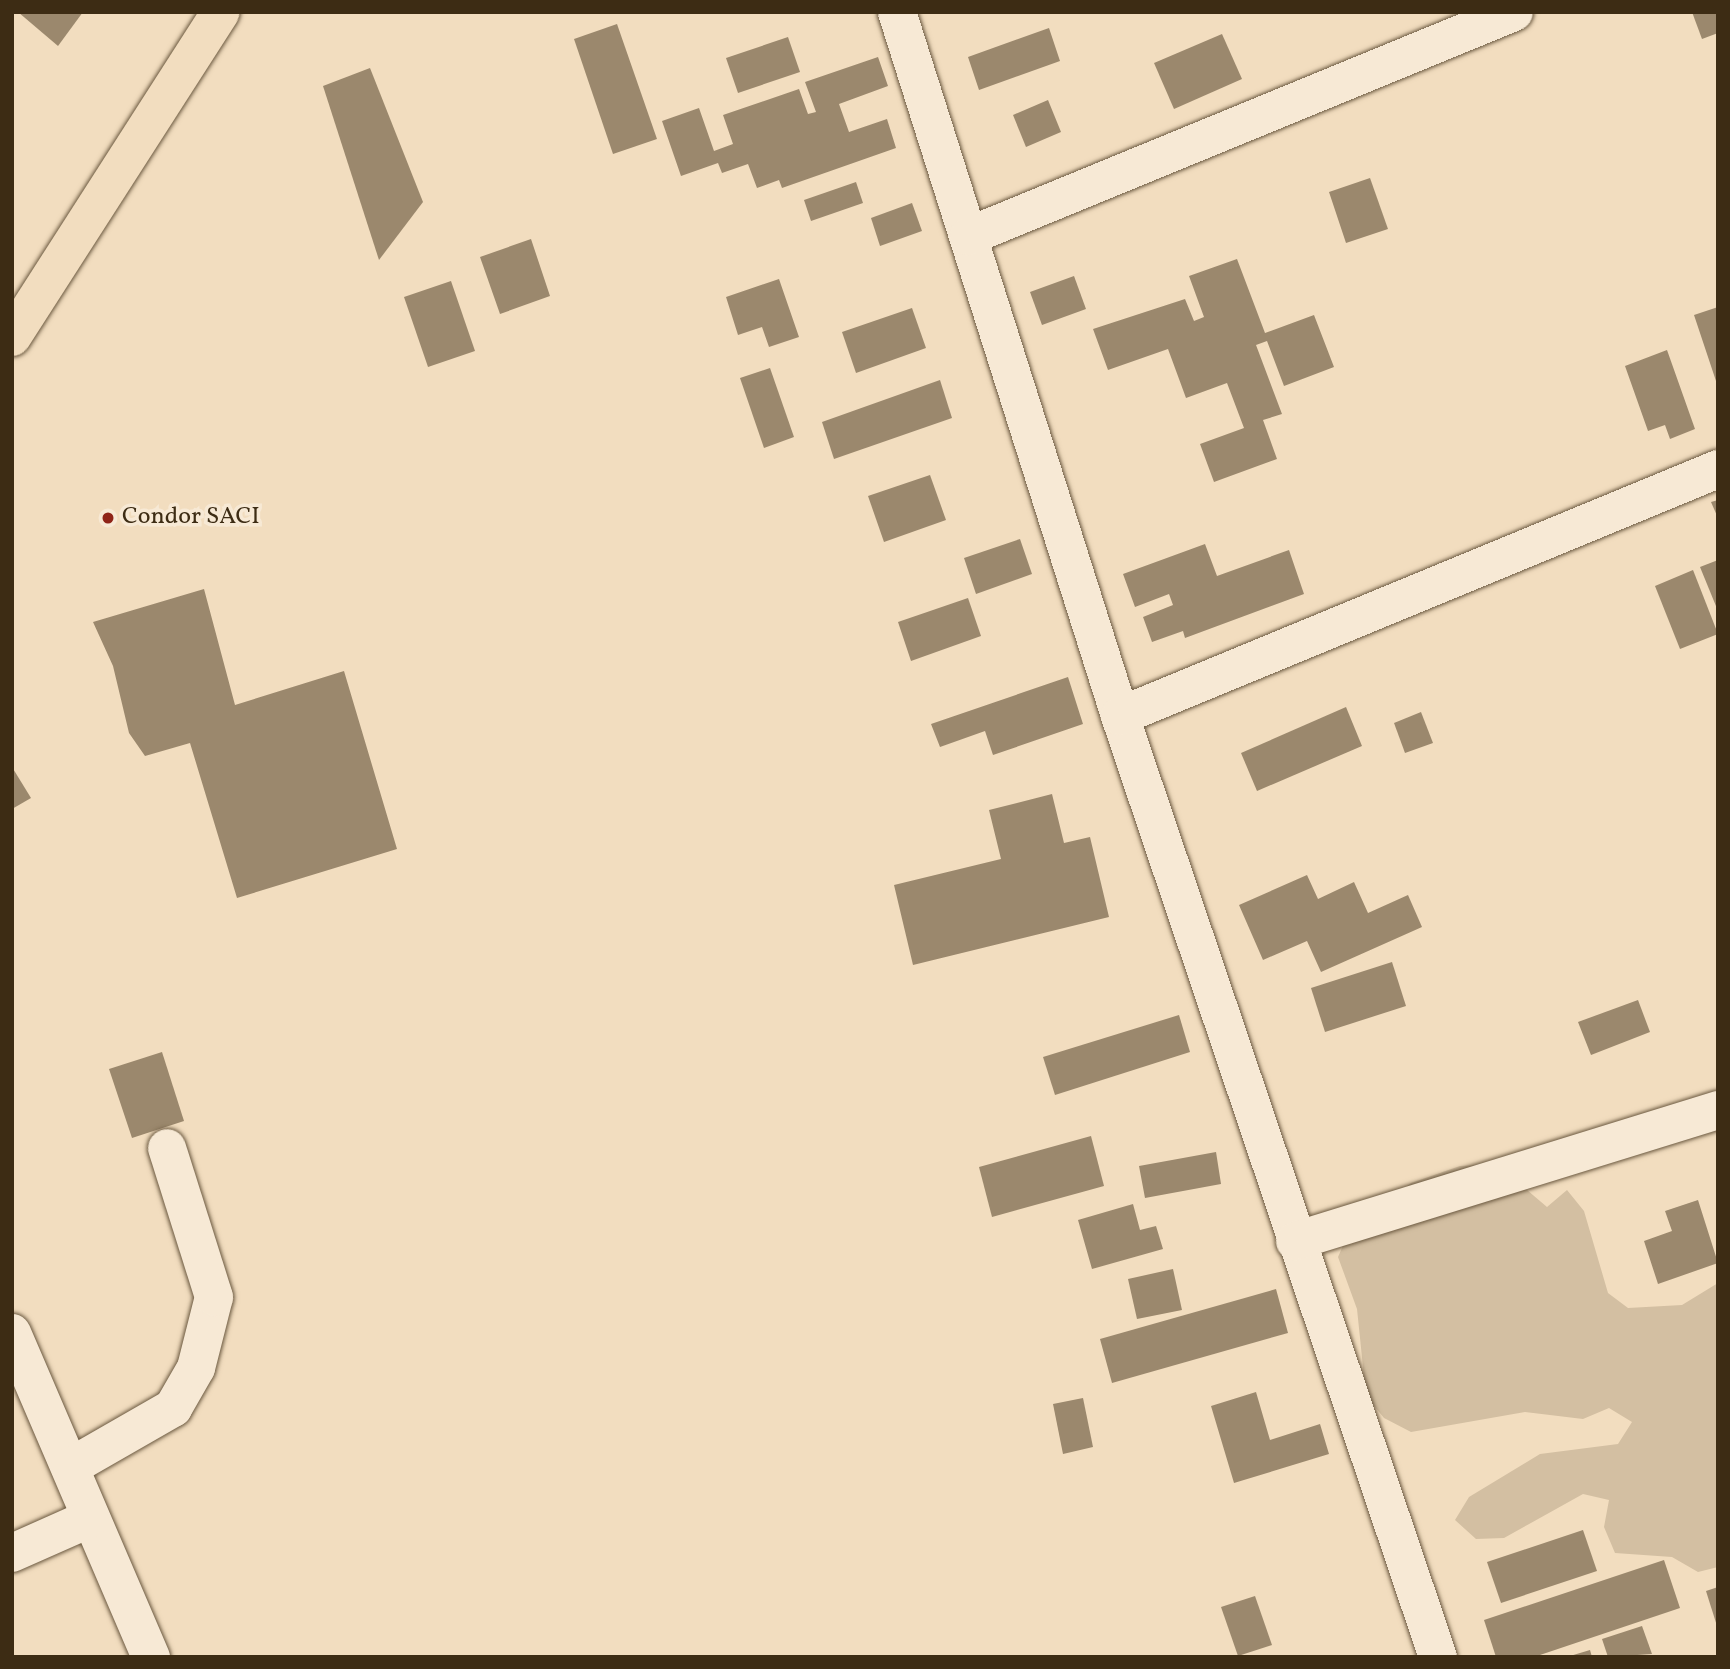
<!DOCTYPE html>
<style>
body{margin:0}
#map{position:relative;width:1730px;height:1669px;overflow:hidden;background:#f2ddbf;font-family:Vollkorn,serif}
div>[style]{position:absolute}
.green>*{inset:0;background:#d3bfa2}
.building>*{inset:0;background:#9b886d}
.roads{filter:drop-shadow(0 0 2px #6a583f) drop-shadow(0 0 2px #6a583f)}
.minor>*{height:38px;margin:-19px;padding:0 19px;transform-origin:19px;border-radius:19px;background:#f7e9d5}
.major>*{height:38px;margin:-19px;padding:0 19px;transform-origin:19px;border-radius:19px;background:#f2ddbf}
.dots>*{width:19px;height:19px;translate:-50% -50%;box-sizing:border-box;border:4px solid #f7e9d5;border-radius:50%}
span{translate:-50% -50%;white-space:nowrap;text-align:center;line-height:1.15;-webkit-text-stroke:7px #f7e9d5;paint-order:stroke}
.poi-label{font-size:24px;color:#3d2c14}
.left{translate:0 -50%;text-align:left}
.frame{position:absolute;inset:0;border:14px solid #3d2c14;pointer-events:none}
</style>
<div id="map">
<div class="green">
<div style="clip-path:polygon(1521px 1163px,1527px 1190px,1547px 1207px,1567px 1190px,1584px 1211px,1608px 1293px,1628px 1308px,1682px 1305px,1718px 1283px,1718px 1567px,1698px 1572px,1672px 1557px,1615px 1553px,1604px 1527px,1609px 1500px,1583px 1494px,1504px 1538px,1476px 1539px,1455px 1520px,1469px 1497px,1540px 1454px,1618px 1444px,1632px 1422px,1609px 1408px,1583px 1419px,1525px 1412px,1411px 1432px,1384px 1418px,1366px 1396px,1357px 1309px,1338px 1257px,1349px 1232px,1411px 1183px,1460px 1166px)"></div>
</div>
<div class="building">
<div style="clip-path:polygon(18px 12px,83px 12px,58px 46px)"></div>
<div style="clip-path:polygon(1692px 12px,1718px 12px,1718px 33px,1702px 39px)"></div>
<div style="clip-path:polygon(617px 24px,657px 139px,613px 154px,574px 39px)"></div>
<div style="clip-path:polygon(1049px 28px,1060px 61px,979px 90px,968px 57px)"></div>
<div style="clip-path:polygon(1222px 34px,1242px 79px,1174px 109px,1154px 63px)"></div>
<div style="clip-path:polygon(788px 37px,800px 72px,738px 93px,726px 58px)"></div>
<div style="clip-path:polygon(878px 57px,888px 86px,839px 104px,849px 132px,887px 119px,896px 148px,782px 188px,779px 180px,757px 188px,748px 164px,722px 173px,718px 163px,681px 176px,662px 121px,699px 108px,714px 151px,733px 144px,723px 115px,799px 89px,808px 114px,816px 112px,805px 82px)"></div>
<div style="clip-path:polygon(370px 68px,423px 202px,379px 260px,323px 86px)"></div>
<div style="clip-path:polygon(1048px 100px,1061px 132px,1026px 147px,1013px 115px)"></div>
<div style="clip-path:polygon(1370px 178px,1388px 229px,1346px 243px,1329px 192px)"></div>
<div style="clip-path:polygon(856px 182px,863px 203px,811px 221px,804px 200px)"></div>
<div style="clip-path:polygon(912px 203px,922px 231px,880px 246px,871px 218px)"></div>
<div style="clip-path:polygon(531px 239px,550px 296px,500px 314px,480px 257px)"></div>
<div style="clip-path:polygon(1237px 259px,1265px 333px,1314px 315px,1334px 367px,1284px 386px,1267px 341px,1256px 345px,1282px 414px,1263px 420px,1277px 459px,1214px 482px,1200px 444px,1244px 428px,1227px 383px,1186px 398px,1168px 349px,1108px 370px,1093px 329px,1185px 299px,1194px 321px,1204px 317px,1189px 276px)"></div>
<div style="clip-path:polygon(1074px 276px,1086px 309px,1042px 325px,1030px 292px)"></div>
<div style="clip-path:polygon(779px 279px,799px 337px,769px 347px,762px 327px,738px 335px,726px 297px)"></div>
<div style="clip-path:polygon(451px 281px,475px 351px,428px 367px,404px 297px)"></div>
<div style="clip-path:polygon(1718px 307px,1718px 384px,1717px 384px,1694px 315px)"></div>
<div style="clip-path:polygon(912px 308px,926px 348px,856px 373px,842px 332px)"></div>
<div style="clip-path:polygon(1667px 350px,1695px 429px,1670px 439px,1665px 425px,1648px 431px,1625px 366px)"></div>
<div style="clip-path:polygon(770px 368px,794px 437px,764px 448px,740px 378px)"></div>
<div style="clip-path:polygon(940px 380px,952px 418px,834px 459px,822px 422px)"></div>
<div style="clip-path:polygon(930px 475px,946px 520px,884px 542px,868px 496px)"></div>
<div style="clip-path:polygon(1718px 500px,1718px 518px,1711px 502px)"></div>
<div style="clip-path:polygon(1020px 539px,1032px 574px,976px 594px,964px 558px)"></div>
<div style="clip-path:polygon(1205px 544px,1217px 576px,1289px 550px,1304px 594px,1185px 638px,1183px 631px,1152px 642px,1143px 617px,1173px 605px,1169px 594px,1135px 607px,1123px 574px)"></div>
<div style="clip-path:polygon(1718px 560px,1718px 611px,1700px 567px)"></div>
<div style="clip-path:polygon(1693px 570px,1718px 634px,1680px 649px,1655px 586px)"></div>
<div style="clip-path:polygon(204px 589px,235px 705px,344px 671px,397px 849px,237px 898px,190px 743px,145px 756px,129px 733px,113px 666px,93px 622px)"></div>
<div style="clip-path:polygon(968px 598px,981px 636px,911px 661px,898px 622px)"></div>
<div style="clip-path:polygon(1068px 677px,1083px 724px,993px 755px,985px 731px,940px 747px,931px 724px)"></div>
<div style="clip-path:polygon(1346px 707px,1362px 746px,1257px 791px,1241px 753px)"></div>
<div style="clip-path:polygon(1421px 712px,1433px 743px,1405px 753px,1394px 723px)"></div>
<div style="clip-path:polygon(12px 767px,31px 798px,12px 809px)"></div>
<div style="clip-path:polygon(1052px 794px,1064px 843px,1090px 837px,1109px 917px,913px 965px,894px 885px,1001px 859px,989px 810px)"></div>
<div style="clip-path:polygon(1307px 875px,1318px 899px,1354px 882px,1368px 913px,1408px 895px,1422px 927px,1321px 972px,1307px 941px,1263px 960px,1239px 905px)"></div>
<div style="clip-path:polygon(1392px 962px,1406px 1006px,1325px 1032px,1311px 988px)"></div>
<div style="clip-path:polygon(1638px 1000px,1650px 1032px,1591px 1055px,1578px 1022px)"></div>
<div style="clip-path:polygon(1179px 1015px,1190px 1052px,1055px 1095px,1043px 1057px)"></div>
<div style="clip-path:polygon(162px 1052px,184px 1121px,132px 1138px,109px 1069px)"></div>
<div style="clip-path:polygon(1091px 1136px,1104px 1186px,992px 1217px,979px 1167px)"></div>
<div style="clip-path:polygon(1216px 1152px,1221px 1184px,1145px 1198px,1139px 1166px)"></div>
<div style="clip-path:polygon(1698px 1200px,1718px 1263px,1658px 1284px,1644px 1241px,1672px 1231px,1665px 1211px)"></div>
<div style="clip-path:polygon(1133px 1204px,1140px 1230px,1156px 1226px,1163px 1249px,1092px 1269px,1078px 1220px)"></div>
<div style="clip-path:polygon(1173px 1269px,1182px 1310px,1137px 1319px,1128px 1279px)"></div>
<div style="clip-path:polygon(1276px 1289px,1288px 1333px,1112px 1383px,1100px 1339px)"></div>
<div style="clip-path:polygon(1256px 1392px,1270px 1440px,1320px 1424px,1329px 1454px,1234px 1483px,1211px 1406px)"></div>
<div style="clip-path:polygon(1083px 1398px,1093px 1447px,1063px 1454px,1053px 1404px)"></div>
<div style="clip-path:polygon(1583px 1530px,1597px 1571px,1501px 1603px,1487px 1562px)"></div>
<div style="clip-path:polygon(1664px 1560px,1680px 1608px,1534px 1657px,1496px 1657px,1484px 1620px)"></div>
<div style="clip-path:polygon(1718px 1587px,1718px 1625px,1717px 1626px,1706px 1591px)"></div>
<div style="clip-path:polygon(1255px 1596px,1272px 1645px,1238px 1656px,1221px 1607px)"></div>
<div style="clip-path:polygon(1642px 1626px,1652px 1654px,1608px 1657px,1602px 1639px)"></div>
<div style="clip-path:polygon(1590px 1650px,1592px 1657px,1570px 1657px,1570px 1656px)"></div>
</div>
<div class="roads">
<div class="minor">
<div style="left:897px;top:12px;width:738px;rotate:72.42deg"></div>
<div style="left:1120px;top:716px;width:993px;rotate:71.33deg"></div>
<div style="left:969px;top:236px;width:589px;rotate:-22.34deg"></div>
<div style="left:1120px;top:716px;width:647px;rotate:-22.44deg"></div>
<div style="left:1295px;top:1241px;width:443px;rotate:-17.2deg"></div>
<div style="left:12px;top:1333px;width:353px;rotate:66.8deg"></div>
<div style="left:70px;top:1467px;width:119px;rotate:-29.8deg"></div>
<div style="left:173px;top:1408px;width:46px;rotate:-60.1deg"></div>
<div style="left:196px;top:1368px;width:73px;rotate:-75.8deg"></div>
<div style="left:214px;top:1297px;width:156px;rotate:-107.5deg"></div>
<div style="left:12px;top:1553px;width:86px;rotate:-23.9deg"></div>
</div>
<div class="major">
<div style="left:12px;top:337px;width:386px;rotate:-57.3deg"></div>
</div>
</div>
<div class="dots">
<div style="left:108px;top:518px;background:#8f2418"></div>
</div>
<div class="poi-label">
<span class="left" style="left:122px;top:518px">Condor SACI</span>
</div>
<div class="frame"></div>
</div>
